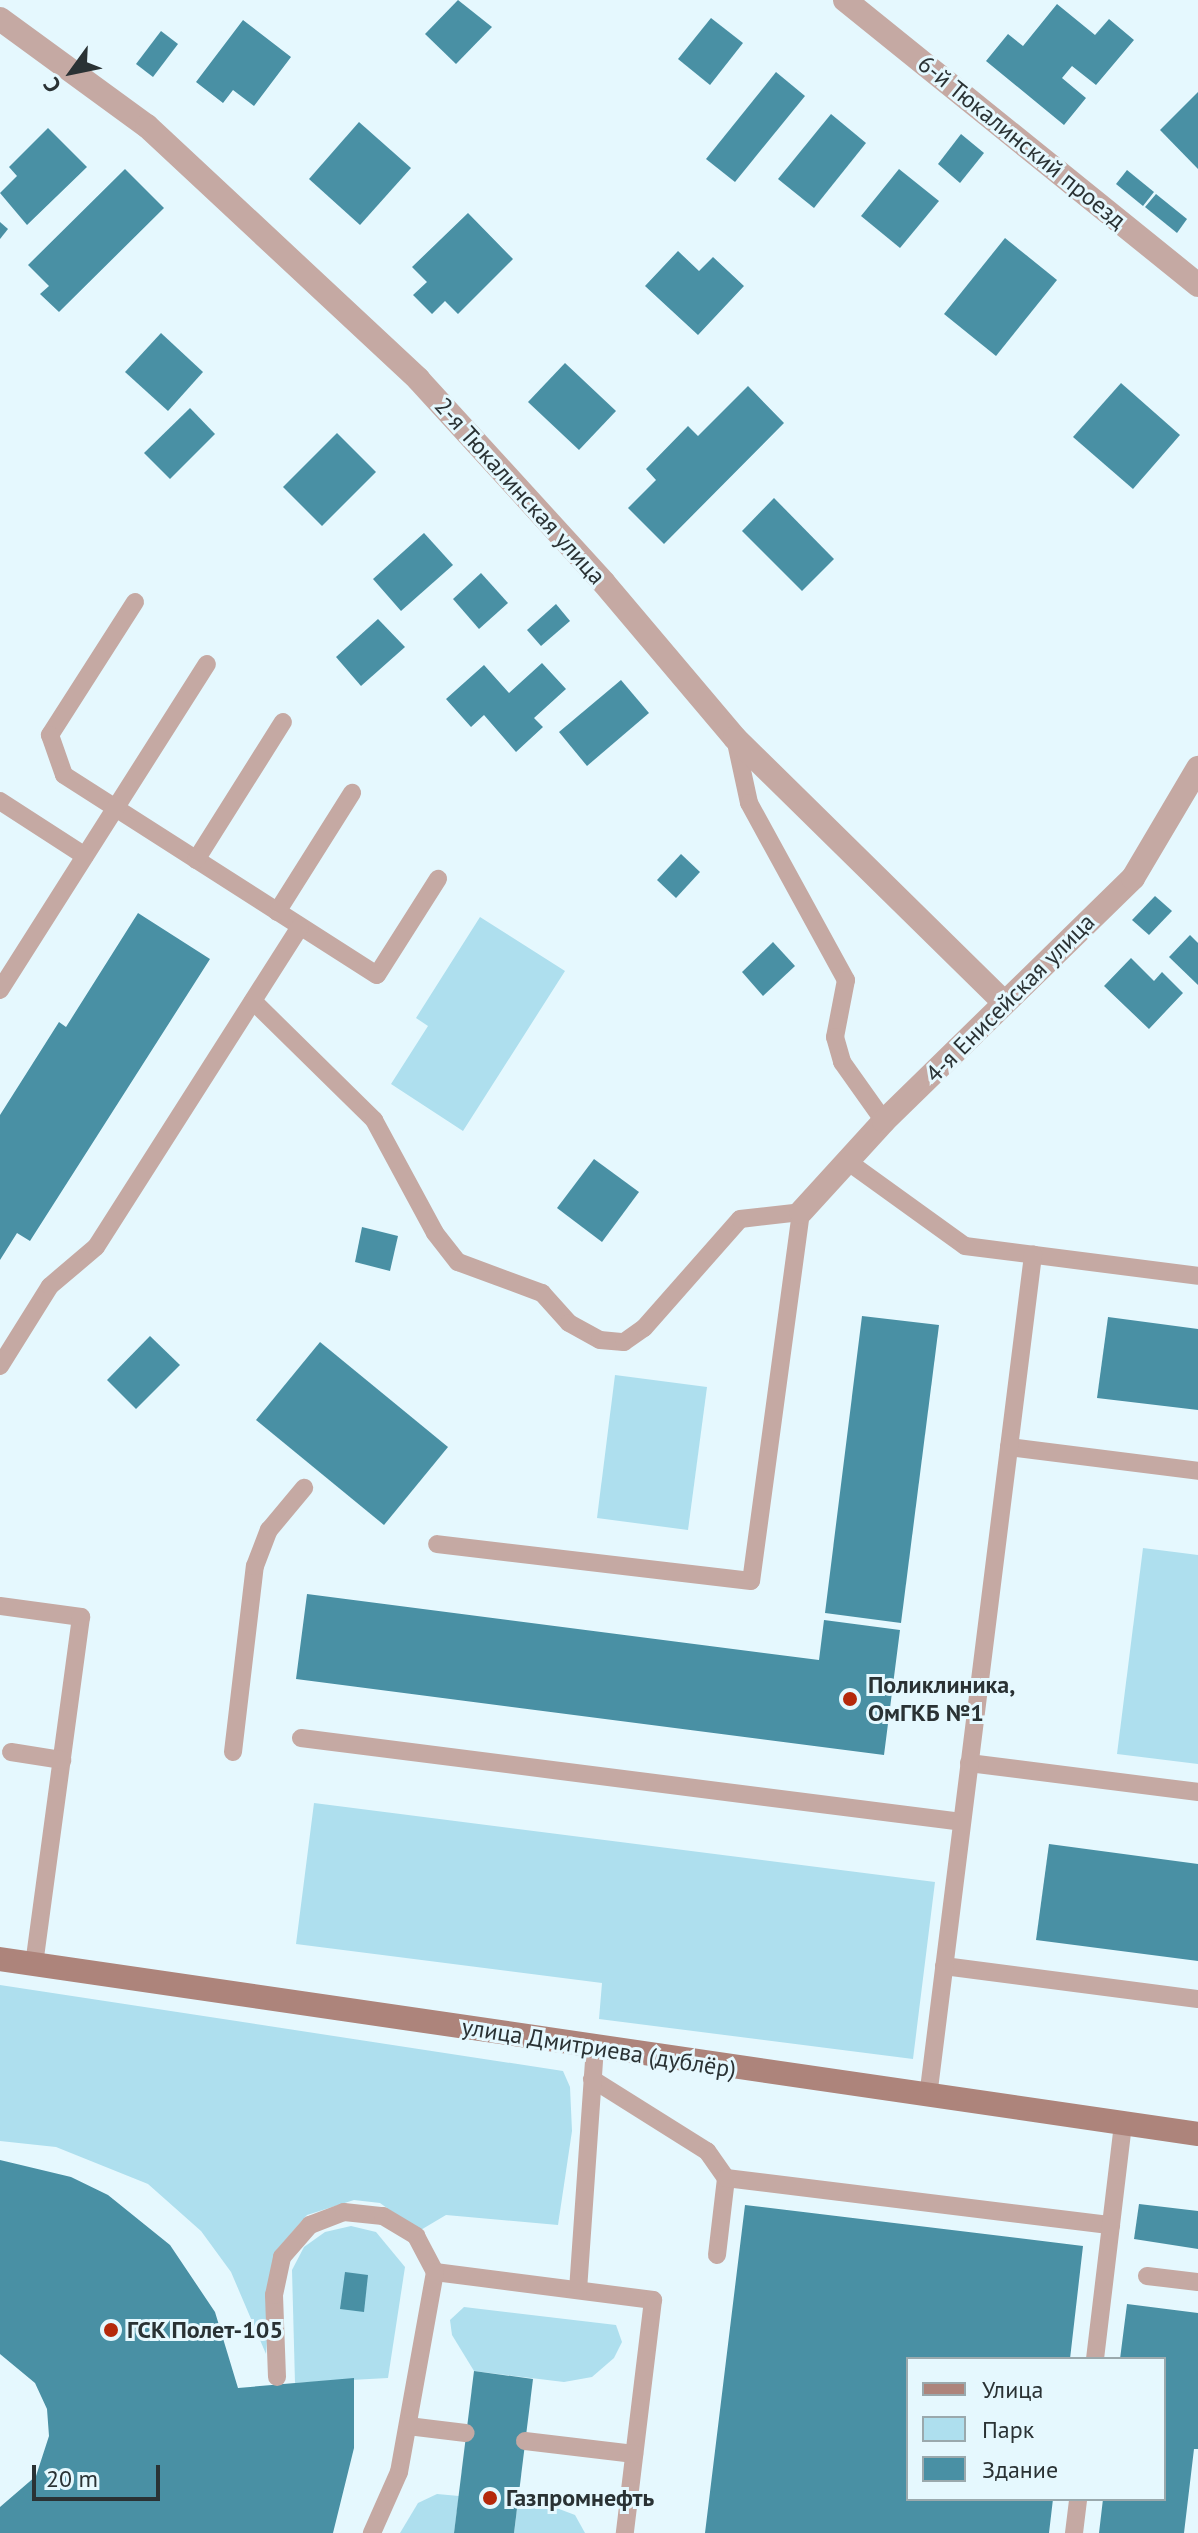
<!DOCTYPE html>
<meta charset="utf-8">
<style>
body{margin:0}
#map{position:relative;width:1198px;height:2533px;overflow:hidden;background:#e5f8fe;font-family:"PT Sans",sans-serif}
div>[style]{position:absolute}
.green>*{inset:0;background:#aedfee}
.building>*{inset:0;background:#4990a4}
.lane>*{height:18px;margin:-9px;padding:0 9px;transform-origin:9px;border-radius:9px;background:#c5a9a3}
.street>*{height:24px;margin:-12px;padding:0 12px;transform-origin:12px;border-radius:12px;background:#c5a9a3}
.secondary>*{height:24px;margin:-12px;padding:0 12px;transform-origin:12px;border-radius:12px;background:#ad847b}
.dots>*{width:22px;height:22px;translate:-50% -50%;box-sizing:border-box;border:4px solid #e5f8fe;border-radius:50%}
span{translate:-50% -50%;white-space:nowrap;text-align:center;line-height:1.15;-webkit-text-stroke:6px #e5f8fe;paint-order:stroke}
.street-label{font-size:24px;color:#2a3234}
.poi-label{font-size:24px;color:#2a3234;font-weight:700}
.left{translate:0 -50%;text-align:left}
.legend{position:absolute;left:906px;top:2357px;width:260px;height:144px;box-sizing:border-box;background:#e5f8fe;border:2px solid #9aa9ad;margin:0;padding:10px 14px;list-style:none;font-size:24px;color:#2a3234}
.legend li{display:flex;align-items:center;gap:16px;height:40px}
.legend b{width:40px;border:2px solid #9aa9ad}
.north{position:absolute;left:32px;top:32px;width:80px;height:80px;-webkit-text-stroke:6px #e5f8fe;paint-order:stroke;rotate:237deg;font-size:22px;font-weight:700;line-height:32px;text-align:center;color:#2a3234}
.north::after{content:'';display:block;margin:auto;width:28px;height:36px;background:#2a3234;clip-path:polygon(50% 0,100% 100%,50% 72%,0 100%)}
.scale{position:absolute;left:32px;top:2465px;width:128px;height:36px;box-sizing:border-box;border:4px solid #2a3234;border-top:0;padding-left:10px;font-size:24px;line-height:28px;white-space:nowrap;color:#2a3234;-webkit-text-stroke:6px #e5f8fe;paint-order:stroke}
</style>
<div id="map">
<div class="green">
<div style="clip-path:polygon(480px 917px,565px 971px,463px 1131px,391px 1084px,428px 1026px,416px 1018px)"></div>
<div style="clip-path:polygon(615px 1375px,707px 1387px,688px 1530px,597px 1518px)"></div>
<div style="clip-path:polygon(1143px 1548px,1198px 1555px,1198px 1764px,1117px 1754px)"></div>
<div style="clip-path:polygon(314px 1803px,935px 1882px,913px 2059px,599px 2019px,602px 1983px,296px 1944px)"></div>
<div style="clip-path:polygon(0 1985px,563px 2071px,570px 2087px,572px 2131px,558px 2225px,446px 2215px,419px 2231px,380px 2203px,354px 2200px,307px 2215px,274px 2253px,266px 2354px,231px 2272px,201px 2231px,148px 2184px,56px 2147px,0 2141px)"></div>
<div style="clip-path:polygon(351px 2226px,376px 2232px,405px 2267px,388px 2378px,295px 2383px,292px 2270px,304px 2247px,325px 2232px)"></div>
<div style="clip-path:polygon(464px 2307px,616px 2325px,622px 2342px,614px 2358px,592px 2377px,564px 2382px,474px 2371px,452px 2335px,450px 2320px)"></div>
<div style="clip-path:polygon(437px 2494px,459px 2496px,454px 2533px,400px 2533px,418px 2503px)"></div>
<div style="clip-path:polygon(518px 2502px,546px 2504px,575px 2515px,585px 2533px,514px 2533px)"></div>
</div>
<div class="building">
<div style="clip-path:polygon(458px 0,492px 27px,456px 64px,425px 34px)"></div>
<div style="clip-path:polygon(1057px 4px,1095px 35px,1109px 19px,1134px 40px,1096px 85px,1072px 66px,1062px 78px,1086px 98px,1064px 125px,986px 61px,1008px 34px,1023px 46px)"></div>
<div style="clip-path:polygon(711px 18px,743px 43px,710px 85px,678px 59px)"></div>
<div style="clip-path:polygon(243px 20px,291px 57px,254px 106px,233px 90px,223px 103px,196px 82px)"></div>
<div style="clip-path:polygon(161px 31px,178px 44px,153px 77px,136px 64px)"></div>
<div style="clip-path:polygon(776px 72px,805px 96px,735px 182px,706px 159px)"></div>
<div style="clip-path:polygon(1198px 92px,1198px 169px,1160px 130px)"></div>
<div style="clip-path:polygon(831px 114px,866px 143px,814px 208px,778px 179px)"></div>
<div style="clip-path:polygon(359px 122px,411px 168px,360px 225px,309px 179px)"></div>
<div style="clip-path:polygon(48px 128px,87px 167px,27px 225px,0 193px,17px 176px,9px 167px)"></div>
<div style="clip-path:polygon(961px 134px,984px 153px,960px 183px,938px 164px)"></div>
<div style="clip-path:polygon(125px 169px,164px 208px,59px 312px,40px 294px,49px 286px,28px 265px)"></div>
<div style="clip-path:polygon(899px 169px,939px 201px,900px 248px,861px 216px)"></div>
<div style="clip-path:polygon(1127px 170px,1154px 192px,1143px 206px,1116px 184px)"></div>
<div style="clip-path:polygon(1156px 194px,1187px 219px,1177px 233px,1145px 207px)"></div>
<div style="clip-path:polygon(468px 213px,513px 259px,458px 314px,445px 301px,432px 314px,413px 295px,427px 282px,412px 267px)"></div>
<div style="clip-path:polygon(0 222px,8px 229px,0 239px)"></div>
<div style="clip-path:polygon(1005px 238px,1057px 280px,996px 356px,944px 314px)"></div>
<div style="clip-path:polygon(678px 251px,699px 271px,713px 257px,744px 286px,698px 335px,645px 286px)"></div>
<div style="clip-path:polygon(161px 333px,203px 372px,168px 411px,125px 372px)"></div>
<div style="clip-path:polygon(565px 363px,616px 411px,579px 450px,528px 402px)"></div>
<div style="clip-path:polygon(1121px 383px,1180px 435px,1133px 489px,1073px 437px)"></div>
<div style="clip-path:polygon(748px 386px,784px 423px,664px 544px,628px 508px,656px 480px,646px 469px,688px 426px,698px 436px)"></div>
<div style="clip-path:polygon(190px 408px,215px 434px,170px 479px,144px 453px)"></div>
<div style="clip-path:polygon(337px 433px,376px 472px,322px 526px,283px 487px)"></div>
<div style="clip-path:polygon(774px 498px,834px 559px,802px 591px,742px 531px)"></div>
<div style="clip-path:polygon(424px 533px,453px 565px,401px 611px,373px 579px)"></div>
<div style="clip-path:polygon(481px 573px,508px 603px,479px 629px,453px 599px)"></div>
<div style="clip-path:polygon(556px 604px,570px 621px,541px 646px,527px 630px)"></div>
<div style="clip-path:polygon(378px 619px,405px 647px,361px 686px,336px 657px)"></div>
<div style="clip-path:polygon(542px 663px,566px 689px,534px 718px,543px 727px,516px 752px,484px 715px,471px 727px,446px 699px,484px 665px,509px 693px)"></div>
<div style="clip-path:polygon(621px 680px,649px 713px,587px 766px,559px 732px)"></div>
<div style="clip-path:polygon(681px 854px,700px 872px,676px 898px,657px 880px)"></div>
<div style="clip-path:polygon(1155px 896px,1172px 911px,1149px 935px,1132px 920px)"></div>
<div style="clip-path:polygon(138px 913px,210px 959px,30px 1241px,17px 1233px,0 1260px,0 1115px,59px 1022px,66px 1027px)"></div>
<div style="clip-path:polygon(1190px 935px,1198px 943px,1198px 985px,1169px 957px)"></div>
<div style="clip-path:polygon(773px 942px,795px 966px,763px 996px,742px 972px)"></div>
<div style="clip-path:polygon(1131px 958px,1154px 981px,1162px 972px,1183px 993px,1149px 1029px,1104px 986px)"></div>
<div style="clip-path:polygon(594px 1159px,639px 1192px,602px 1242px,557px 1208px)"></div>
<div style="clip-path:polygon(362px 1227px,398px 1236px,390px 1271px,355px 1262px)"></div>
<div style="clip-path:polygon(862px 1316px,939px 1325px,901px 1623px,825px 1613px)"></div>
<div style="clip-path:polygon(1108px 1317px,1198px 1329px,1198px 1410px,1097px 1398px)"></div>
<div style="clip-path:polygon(150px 1336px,180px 1365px,136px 1409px,107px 1380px)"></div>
<div style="clip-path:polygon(320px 1342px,448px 1447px,384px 1525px,256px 1420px)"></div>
<div style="clip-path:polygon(307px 1594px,819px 1660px,824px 1620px,900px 1630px,884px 1755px,296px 1679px)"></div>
<div style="clip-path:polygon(1049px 1844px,1198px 1864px,1198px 1961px,1036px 1940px)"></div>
<div style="clip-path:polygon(0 2160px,71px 2177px,108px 2195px,170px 2245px,215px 2312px,238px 2388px,354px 2378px,354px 2448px,333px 2533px,0 2533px,0 2507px,36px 2476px,49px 2436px,47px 2409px,35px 2383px,0 2354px)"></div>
<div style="clip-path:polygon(1139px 2204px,1198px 2211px,1198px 2249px,1134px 2239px)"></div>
<div style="clip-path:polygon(745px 2205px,1083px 2246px,1070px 2359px,908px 2359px,908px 2499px,1053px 2499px,1049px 2533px,705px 2533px)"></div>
<div style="clip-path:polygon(345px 2272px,368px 2275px,364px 2312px,340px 2309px)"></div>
<div style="clip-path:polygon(1127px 2304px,1198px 2313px,1198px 2449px,1194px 2449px,1184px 2533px,1099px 2533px,1103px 2499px,1164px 2499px,1164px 2359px,1120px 2359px)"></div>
<div style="clip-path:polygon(474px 2371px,533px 2379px,514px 2533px,454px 2533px)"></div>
</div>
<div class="lane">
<div style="left:135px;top:602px;width:158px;rotate:122.6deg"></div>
<div style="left:50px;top:735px;width:42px;rotate:70.7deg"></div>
<div style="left:64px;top:775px;width:371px;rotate:32.6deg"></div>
<div style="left:377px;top:975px;width:114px;rotate:-57.6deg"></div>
<div style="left:735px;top:738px;width:66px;rotate:77.8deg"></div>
<div style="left:749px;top:803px;width:202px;rotate:61.3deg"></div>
<div style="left:846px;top:980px;width:58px;rotate:100.9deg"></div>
<div style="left:835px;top:1037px;width:26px;rotate:74deg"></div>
<div style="left:842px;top:1062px;width:72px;rotate:54.6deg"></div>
<div style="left:0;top:801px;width:101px;rotate:32.9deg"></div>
<div style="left:196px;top:860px;width:163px;rotate:-57.8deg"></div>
<div style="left:277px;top:912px;width:141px;rotate:-57.8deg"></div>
<div style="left:0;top:990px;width:386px;rotate:-57.6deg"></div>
<div style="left:253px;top:1001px;width:170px;rotate:44.5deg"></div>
<div style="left:374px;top:1120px;width:128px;rotate:61.6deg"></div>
<div style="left:435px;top:1233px;width:37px;rotate:52deg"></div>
<div style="left:458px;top:1262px;width:90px;rotate:20.3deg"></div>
<div style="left:542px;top:1293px;width:40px;rotate:48deg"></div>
<div style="left:569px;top:1323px;width:35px;rotate:29deg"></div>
<div style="left:600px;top:1340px;width:24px;rotate:5deg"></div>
<div style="left:624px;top:1342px;width:24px;rotate:-35deg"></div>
<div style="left:644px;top:1328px;width:145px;rotate:-48.6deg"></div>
<div style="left:740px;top:1219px;width:61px;rotate:-6.5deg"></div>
<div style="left:801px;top:1212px;width:372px;rotate:97.7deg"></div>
<div style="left:751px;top:1581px;width:316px;rotate:-173.3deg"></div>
<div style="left:847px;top:1161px;width:145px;rotate:35.8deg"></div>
<div style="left:965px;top:1246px;width:235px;rotate:7.3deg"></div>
<div style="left:0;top:1366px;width:94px;rotate:-58deg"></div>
<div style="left:50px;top:1286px;width:60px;rotate:-40.3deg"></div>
<div style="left:96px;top:1247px;width:379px;rotate:-57.5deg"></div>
<div style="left:1009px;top:1447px;width:191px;rotate:7.2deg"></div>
<div style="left:0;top:1606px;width:82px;rotate:7.7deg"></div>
<div style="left:81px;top:1617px;width:350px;rotate:97.7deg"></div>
<div style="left:301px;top:1738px;width:666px;rotate:7.24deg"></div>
<div style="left:11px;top:1752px;width:52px;rotate:8.9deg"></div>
<div style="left:233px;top:1752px;width:187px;rotate:-83.3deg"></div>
<div style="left:255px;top:1566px;width:39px;rotate:-69deg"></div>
<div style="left:269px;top:1530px;width:55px;rotate:-50.2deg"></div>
<div style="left:969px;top:1763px;width:231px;rotate:7.2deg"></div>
<div style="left:944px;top:1966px;width:256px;rotate:7.4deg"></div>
<div style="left:592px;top:2079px;width:136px;rotate:32.1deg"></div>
<div style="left:707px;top:2151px;width:33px;rotate:55deg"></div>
<div style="left:928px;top:2097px;width:849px;rotate:-82.89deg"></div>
<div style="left:717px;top:2255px;width:78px;rotate:-83.3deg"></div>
<div style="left:726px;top:2178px;width:388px;rotate:7deg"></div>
<div style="left:435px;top:2272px;width:220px;rotate:7.3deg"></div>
<div style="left:653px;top:2300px;width:235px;rotate:96.9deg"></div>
<div style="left:1147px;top:2276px;width:51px;rotate:6.7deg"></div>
<div style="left:578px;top:2290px;width:243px;rotate:-86deg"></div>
<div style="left:1095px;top:2359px;width:237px;rotate:-83.2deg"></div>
<div style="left:277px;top:2377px;width:82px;rotate:-92.1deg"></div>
<div style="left:274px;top:2295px;width:39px;rotate:-78deg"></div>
<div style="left:282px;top:2257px;width:43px;rotate:-48.8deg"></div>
<div style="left:310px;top:2225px;width:36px;rotate:-21deg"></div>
<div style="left:344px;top:2212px;width:39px;rotate:6deg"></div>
<div style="left:383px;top:2216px;width:39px;rotate:31deg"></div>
<div style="left:416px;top:2236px;width:41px;rotate:62.2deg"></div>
<div style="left:435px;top:2272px;width:203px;rotate:100.2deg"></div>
<div style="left:399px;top:2472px;width:67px;rotate:113.9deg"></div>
<div style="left:408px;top:2426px;width:58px;rotate:6.9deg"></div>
<div style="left:525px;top:2441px;width:110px;rotate:6.8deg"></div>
<div style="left:1074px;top:2533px;width:34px;rotate:-83deg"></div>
</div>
<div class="street">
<div style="left:845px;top:0;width:454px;rotate:38.9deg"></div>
<div style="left:0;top:19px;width:182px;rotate:36.1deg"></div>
<div style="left:147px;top:126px;width:371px;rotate:43deg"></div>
<div style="left:418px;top:379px;width:276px;rotate:47.6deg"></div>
<div style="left:604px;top:583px;width:203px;rotate:49.8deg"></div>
<div style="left:735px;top:738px;width:377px;rotate:44.5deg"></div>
<div style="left:801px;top:1212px;width:123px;rotate:-47.6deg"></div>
<div style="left:884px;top:1121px;width:348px;rotate:-44.3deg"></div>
<div style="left:1133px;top:878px;width:128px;rotate:-59.4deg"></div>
</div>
<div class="secondary">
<div style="left:0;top:1959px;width:1211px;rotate:8.31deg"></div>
</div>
<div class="dots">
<div style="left:850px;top:1699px;background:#b5290b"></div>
<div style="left:111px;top:2330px;background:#b5290b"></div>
<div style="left:490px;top:2498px;background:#b5290b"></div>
</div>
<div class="street-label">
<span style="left:1022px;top:142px;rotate:39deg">6-й Тюкалинский проезд</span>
<span style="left:520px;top:491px;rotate:48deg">2-я Тюкалинская улица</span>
<span style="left:1010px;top:998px;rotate:-45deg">4-я Енисейская улица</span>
<span style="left:599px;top:2048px;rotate:9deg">улица Дмитриева (дублёр)</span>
</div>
<div class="poi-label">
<span class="left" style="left:868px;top:1699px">Поликлиника,<br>ОмГКБ №1</span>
<span class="left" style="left:127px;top:2330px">ГСК Полет-105</span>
<span class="left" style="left:506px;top:2498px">Газпромнефть</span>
</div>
<ul class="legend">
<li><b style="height:10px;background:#ad847b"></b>Улица</li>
<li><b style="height:22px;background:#aedfee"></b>Парк</li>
<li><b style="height:22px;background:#4990a4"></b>Здание</li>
</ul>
<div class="north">С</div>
<div class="scale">20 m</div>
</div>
